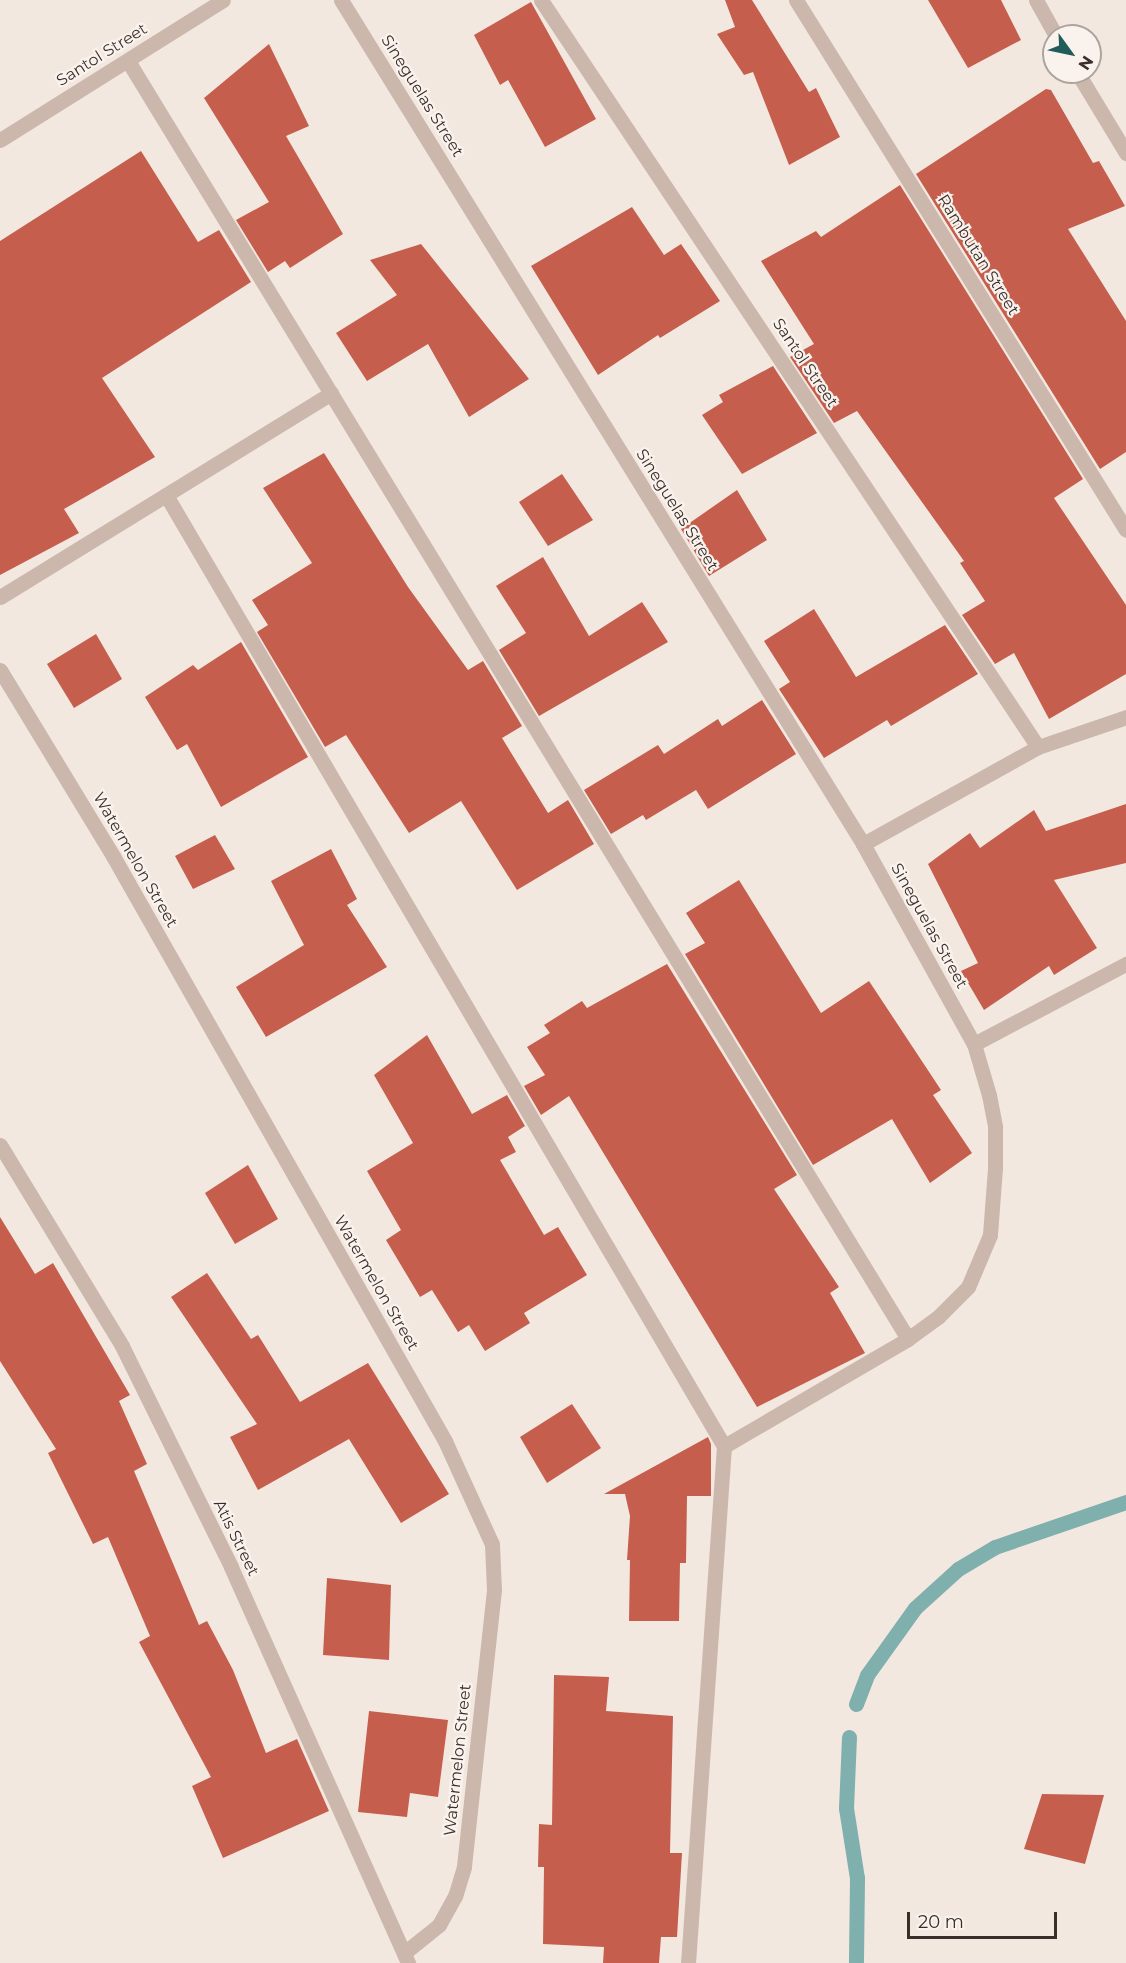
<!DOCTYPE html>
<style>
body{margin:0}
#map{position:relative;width:1126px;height:1963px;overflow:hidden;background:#f3e8e0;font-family:Montserrat,sans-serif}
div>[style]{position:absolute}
.stream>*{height:15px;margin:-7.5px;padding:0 7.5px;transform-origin:7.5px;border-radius:7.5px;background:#7fb0ae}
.building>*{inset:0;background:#c55e4c}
.street>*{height:15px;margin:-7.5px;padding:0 7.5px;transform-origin:7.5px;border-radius:7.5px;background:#ccb7ac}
span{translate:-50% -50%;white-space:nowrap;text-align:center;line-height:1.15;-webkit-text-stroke:4.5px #faf3ed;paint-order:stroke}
.street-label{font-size:16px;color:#3a2e2b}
.north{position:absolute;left:1042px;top:24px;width:60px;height:60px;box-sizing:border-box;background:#faf3ed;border:2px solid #ada49f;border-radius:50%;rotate:123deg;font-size:16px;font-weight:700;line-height:24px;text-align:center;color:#3a2e2b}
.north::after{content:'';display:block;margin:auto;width:21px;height:27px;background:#205c5a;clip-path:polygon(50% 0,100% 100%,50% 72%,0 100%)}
.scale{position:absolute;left:907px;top:1912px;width:150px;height:27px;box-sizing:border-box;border:3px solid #3a2e2b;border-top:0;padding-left:8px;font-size:18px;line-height:21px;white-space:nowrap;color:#3a2e2b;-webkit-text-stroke:4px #faf3ed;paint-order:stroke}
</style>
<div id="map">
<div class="stream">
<div style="left:856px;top:1704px;width:31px;rotate:-69deg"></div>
<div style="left:867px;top:1675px;width:82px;rotate:-54.4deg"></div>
<div style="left:915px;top:1608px;width:58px;rotate:-42.2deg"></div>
<div style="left:958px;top:1569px;width:43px;rotate:-30.7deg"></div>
<div style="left:995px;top:1547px;width:139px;rotate:-19deg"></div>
<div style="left:849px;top:1737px;width:71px;rotate:92.4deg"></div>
<div style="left:846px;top:1808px;width:71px;rotate:81.1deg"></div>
<div style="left:857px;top:1878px;width:85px;rotate:90.7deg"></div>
</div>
<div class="building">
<div style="clip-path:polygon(725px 0,752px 0,809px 92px,816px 88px,840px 137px,789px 165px,753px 72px,744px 75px,717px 34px,735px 27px)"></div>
<div style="clip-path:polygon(928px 0,1001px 0,1021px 40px,968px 68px)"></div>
<div style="clip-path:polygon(531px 2px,596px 119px,545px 147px,508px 80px,500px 85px,474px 35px)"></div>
<div style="clip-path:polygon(269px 44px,309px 126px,286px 136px,343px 234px,290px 268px,285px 261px,268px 272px,236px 220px,269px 202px,204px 98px)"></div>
<div style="clip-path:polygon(1046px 89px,1051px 90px,1093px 163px,1099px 161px,1125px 206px,1068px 229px,1126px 321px,1126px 452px,1100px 469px,916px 174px)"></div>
<div style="clip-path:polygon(141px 151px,198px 242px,219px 230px,251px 282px,102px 378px,155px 457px,64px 509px,79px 533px,0 575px,0 241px)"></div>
<div style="clip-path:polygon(900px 185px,1083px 479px,1054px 498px,1126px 605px,1126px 674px,1049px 719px,1014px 653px,995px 664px,962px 615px,985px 601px,960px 563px,964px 561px,857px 411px,834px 423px,790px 357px,814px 344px,761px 261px,816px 231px,821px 237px)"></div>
<div style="clip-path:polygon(632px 207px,664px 255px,681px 244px,720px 301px,660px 338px,658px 335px,598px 375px,531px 266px)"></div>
<div style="clip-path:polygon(421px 244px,529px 379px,469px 417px,428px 344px,367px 381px,336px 333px,397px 295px,370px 260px)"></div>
<div style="clip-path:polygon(773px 366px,817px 433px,742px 474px,702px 415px,723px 402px,719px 395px)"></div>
<div style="clip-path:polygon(324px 453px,408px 587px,468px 670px,483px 661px,522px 726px,502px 738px,548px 813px,568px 800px,594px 844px,517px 890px,461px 801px,409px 833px,346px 735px,325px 747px,257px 632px,268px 625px,252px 600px,312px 563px,263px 488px)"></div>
<div style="clip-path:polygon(562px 474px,593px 520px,548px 546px,519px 502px)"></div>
<div style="clip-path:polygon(737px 490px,767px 540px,709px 576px,681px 529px)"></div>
<div style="clip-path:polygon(543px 557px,589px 636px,642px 602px,668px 642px,539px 716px,499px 650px,526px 633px,496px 586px)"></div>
<div style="clip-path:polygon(814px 609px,856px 677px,945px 625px,978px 674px,891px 726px,887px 720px,824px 758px,779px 689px,790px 682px,764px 641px)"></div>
<div style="clip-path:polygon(96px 634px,122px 679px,74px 708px,47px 664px)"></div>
<div style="clip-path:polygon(241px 642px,308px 757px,221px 807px,187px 744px,177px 750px,145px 697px,193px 665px,198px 670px)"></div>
<div style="clip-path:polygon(762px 700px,796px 754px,708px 809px,696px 790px,646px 820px,643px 815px,611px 834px,584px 790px,658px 745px,664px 754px,718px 719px,722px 726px)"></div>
<div style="clip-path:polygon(1126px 804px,1126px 863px,1054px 880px,1097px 948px,1054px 975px,1049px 966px,984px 1010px,961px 971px,978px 963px,928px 864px,970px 833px,980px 848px,1034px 810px,1046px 831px)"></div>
<div style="clip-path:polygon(215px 835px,235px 869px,193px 889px,175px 856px)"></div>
<div style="clip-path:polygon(331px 849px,357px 899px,347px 905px,387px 967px,266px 1037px,236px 987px,304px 945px,271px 881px)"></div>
<div style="clip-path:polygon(739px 880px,821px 1013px,869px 981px,941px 1090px,933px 1095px,972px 1153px,930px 1183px,892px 1119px,813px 1165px,685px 954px,705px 943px,686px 913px)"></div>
<div style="clip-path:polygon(667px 964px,797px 1175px,774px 1189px,839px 1287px,830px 1293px,865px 1353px,757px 1407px,569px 1096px,541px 1115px,524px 1086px,545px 1075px,527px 1047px,550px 1033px,544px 1025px,582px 1001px,587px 1008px)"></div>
<div style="clip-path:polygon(427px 1035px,472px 1114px,507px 1095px,525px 1126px,508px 1137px,516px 1152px,500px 1160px,544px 1235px,558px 1227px,587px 1275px,524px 1313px,530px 1323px,485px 1351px,469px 1325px,458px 1332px,432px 1290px,420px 1297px,386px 1240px,401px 1230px,367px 1171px,413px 1143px,374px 1075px)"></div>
<div style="clip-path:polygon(248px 1165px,278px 1219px,235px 1244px,205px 1193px)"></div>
<div style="clip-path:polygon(0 1217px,35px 1274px,53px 1263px,130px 1395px,119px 1401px,147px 1464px,134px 1471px,199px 1625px,207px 1621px,233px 1670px,266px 1753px,297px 1739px,329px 1811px,223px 1858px,192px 1786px,211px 1777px,139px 1642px,150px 1636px,108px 1537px,93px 1544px,48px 1453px,56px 1449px,0 1361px)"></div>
<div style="clip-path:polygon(207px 1273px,251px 1339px,258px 1335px,300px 1402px,368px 1363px,449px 1494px,401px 1523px,349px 1439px,258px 1490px,230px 1437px,257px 1424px,171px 1297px)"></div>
<div style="clip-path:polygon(572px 1404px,601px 1448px,547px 1483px,520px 1437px)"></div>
<div style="clip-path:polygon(708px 1437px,711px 1444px,711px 1496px,687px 1496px,686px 1563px,680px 1563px,679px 1621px,629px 1621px,630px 1560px,627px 1560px,630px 1516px,625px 1494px,604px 1494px)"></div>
<div style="clip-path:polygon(327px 1578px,391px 1585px,389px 1660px,323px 1655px)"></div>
<div style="clip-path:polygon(554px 1675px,609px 1677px,606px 1711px,673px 1716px,670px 1853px,682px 1853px,677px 1937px,661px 1937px,659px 1963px,603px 1963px,604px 1947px,543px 1944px,544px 1867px,538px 1867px,539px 1824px,552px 1825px)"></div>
<div style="clip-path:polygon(369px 1711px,448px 1720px,438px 1797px,410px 1793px,407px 1817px,358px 1812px)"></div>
<div style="clip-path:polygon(1042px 1794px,1104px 1795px,1085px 1864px,1024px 1849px)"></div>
</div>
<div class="street">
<div style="left:341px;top:0;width:992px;rotate:58.26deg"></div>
<div style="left:863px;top:844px;width:229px;rotate:61deg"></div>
<div style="left:974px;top:1044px;width:53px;rotate:73.6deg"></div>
<div style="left:989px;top:1095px;width:33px;rotate:79deg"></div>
<div style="left:995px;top:1127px;width:41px;rotate:90deg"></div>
<div style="left:995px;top:1168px;width:67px;rotate:94.3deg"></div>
<div style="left:990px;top:1235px;width:56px;rotate:112.9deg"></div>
<div style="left:968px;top:1287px;width:42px;rotate:135deg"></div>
<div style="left:938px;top:1317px;width:37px;rotate:144deg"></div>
<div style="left:908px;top:1339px;width:213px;rotate:149.8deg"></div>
<div style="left:541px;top:0;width:897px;rotate:56.36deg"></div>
<div style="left:796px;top:0;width:624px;rotate:58.09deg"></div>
<div style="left:1036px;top:0;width:41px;rotate:60.9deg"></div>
<div style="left:128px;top:61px;width:1497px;rotate:58.6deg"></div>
<div style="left:1077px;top:72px;width:95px;rotate:58.8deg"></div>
<div style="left:0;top:140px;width:263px;rotate:-32.1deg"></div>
<div style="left:166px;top:495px;width:1103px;rotate:59.6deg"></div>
<div style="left:724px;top:1446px;width:518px;rotate:93.98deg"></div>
<div style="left:0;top:597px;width:389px;rotate:-31.6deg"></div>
<div style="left:0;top:670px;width:218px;rotate:58.7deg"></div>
<div style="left:113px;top:856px;width:673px;rotate:60.42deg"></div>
<div style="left:445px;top:1441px;width:113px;rotate:65.5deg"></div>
<div style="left:492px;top:1544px;width:46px;rotate:87.5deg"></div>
<div style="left:494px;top:1590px;width:279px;rotate:96.2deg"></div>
<div style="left:464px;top:1867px;width:30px;rotate:107deg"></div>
<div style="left:455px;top:1896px;width:33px;rotate:119deg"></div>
<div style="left:439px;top:1925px;width:45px;rotate:141.3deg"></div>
<div style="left:863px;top:844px;width:200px;rotate:-29deg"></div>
<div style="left:1038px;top:747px;width:93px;rotate:-18.8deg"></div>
<div style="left:974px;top:1044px;width:172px;rotate:-27.8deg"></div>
<div style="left:0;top:1145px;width:235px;rotate:58.7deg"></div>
<div style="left:122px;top:1346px;width:246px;rotate:63.7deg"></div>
<div style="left:231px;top:1567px;width:434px;rotate:65.9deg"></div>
</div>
<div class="street-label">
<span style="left:102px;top:55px;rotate:-32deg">Santol Street</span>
<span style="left:422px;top:96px;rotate:58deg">Sineguelas Street</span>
<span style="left:978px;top:255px;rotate:58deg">Rambutan Street</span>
<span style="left:805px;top:363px;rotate:56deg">Santol Street</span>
<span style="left:677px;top:510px;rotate:58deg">Sineguelas Street</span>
<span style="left:135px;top:860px;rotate:60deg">Watermelon Street</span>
<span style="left:929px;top:926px;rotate:61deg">Sineguelas Street</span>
<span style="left:376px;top:1283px;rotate:60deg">Watermelon Street</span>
<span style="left:236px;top:1538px;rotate:64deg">Atis Street</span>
<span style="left:458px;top:1760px;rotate:-84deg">Watermelon Street</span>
</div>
<div class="north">N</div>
<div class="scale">20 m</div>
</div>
